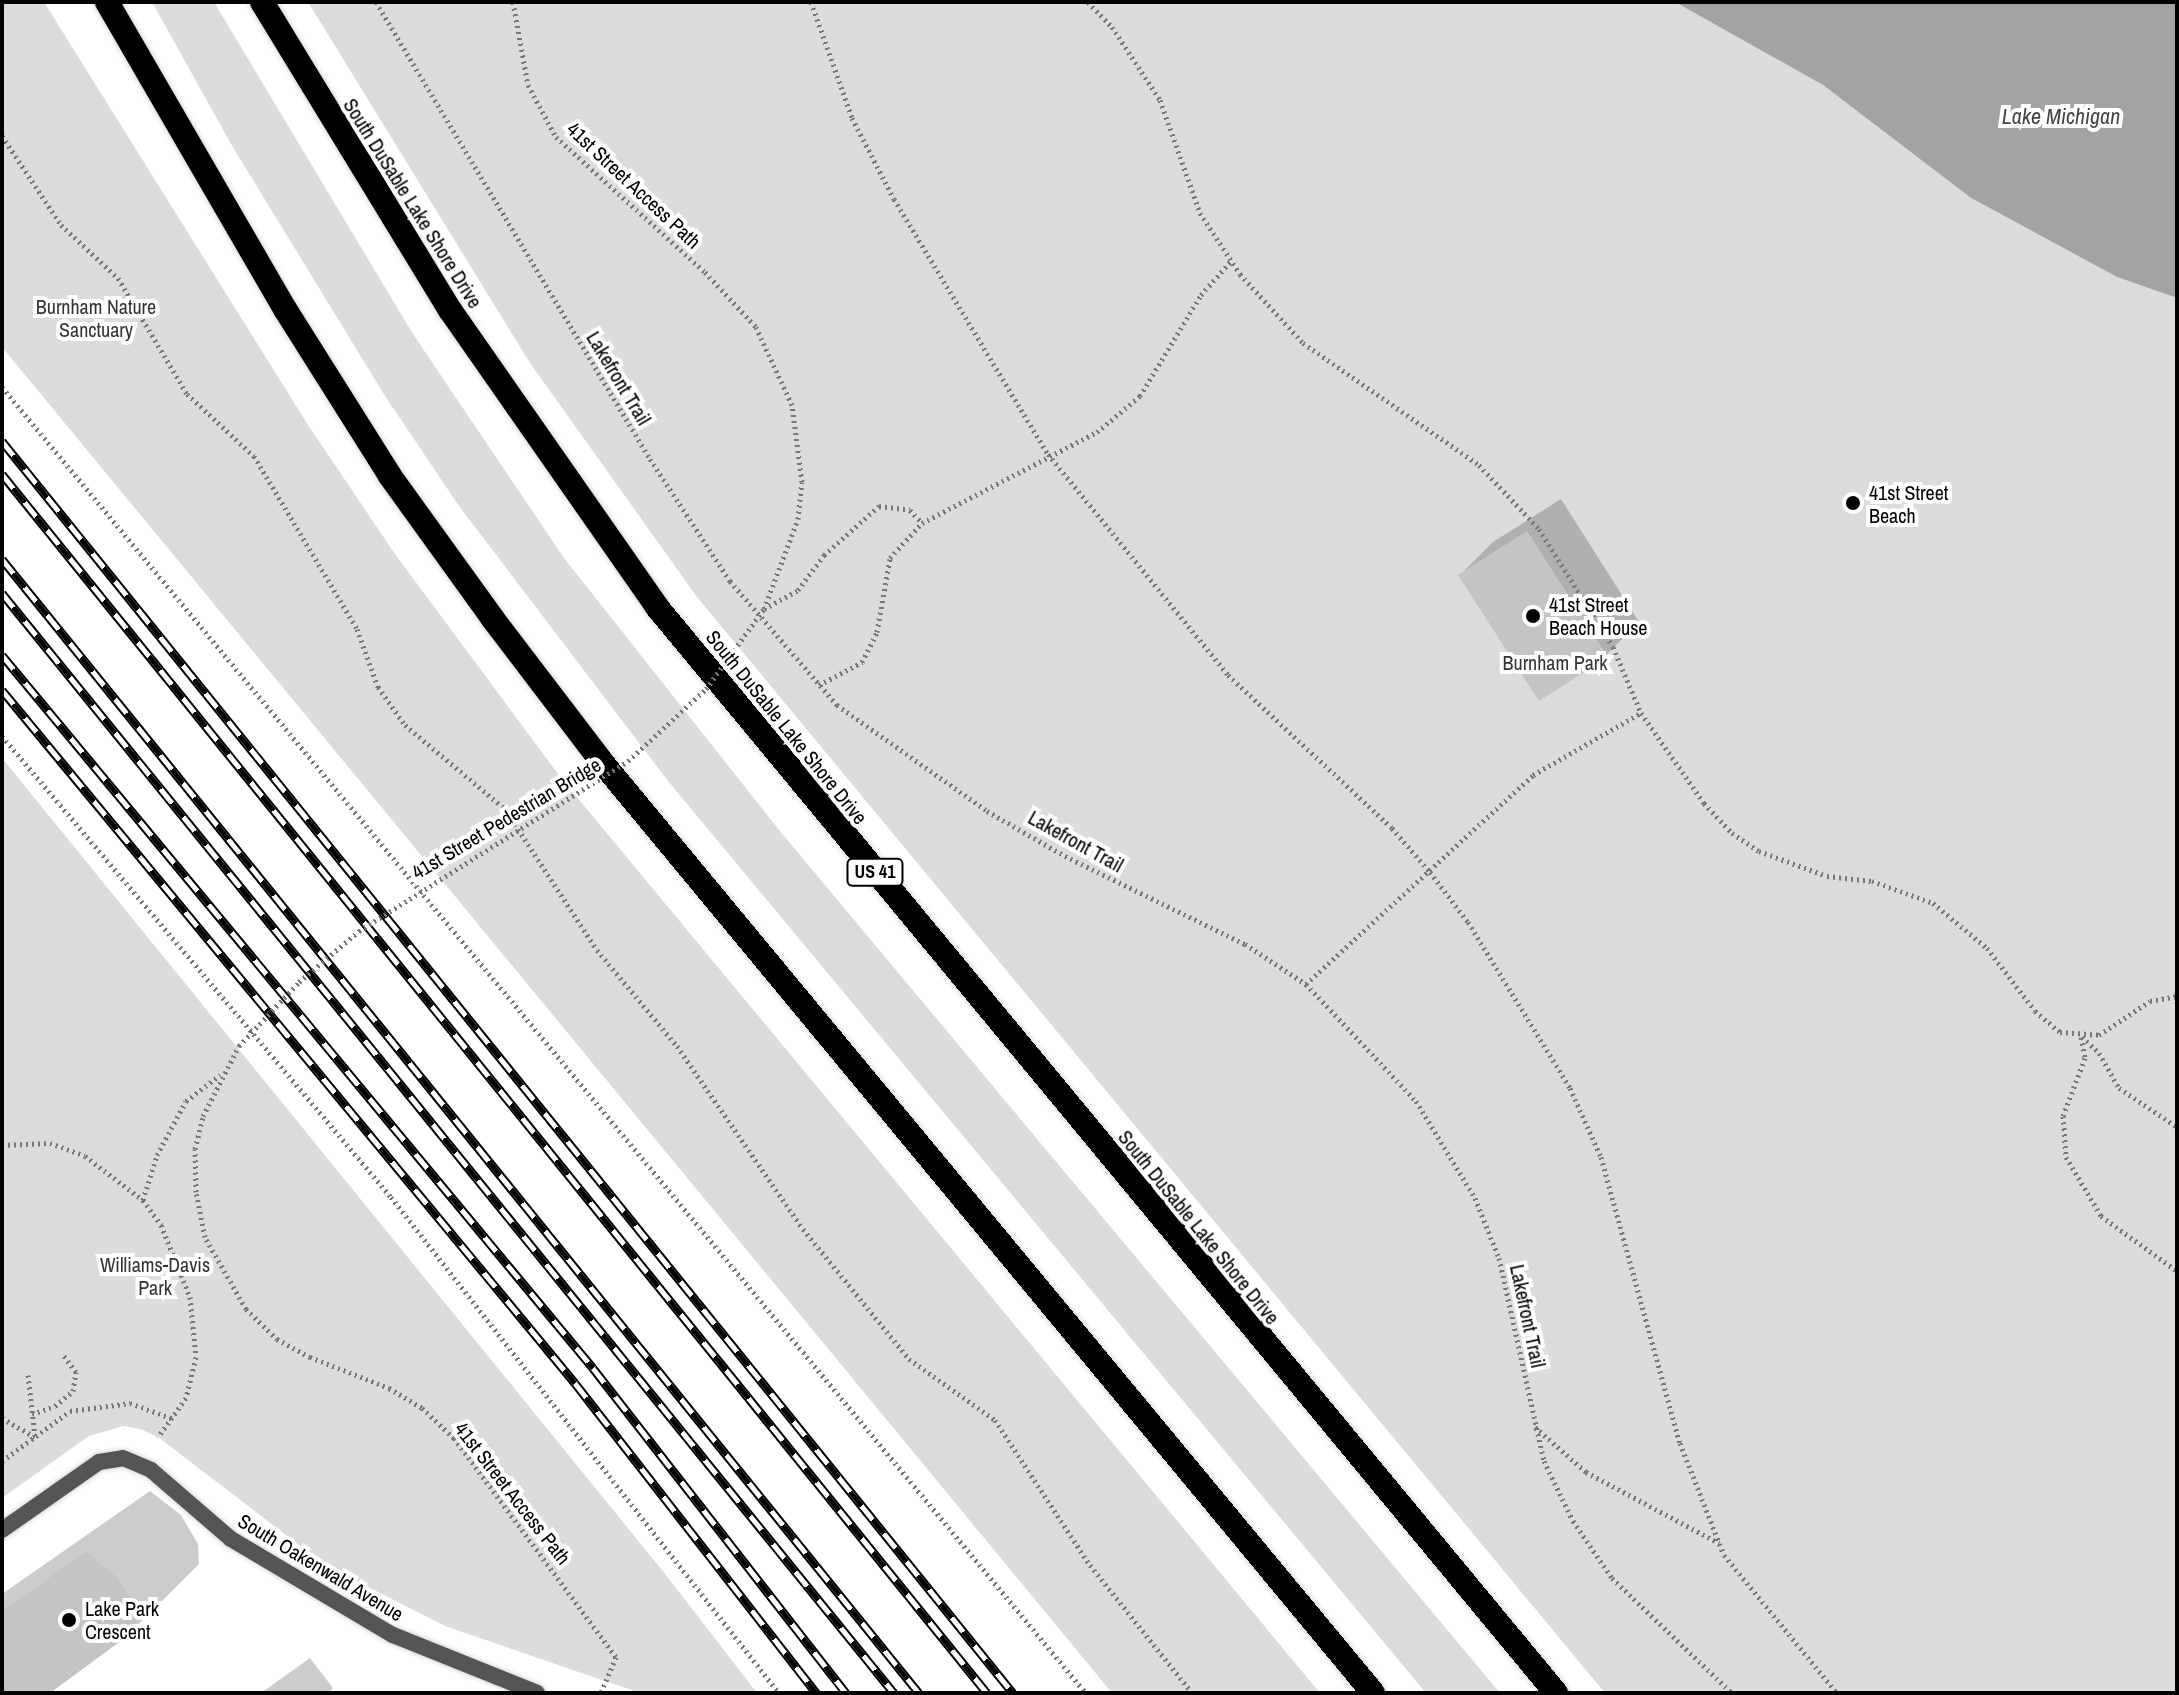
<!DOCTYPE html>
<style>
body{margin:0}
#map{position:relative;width:2179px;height:1695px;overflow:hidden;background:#fff;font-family:"Archivo Narrow",sans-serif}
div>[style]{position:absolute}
.green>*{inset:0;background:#dcdcdc}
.water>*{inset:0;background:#a3a3a3}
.shadow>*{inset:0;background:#0003}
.building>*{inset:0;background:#c4c4c4}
.path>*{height:5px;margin-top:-2.5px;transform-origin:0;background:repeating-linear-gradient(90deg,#777 0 2px,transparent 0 6px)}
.roads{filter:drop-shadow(0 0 2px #dbdbdb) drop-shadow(0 0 2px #dbdbdb)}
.street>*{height:16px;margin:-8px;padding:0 8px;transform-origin:8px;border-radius:8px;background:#555}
.highway>*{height:24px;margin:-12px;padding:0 12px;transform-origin:12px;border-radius:12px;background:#000}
.rail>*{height:9px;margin-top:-4.5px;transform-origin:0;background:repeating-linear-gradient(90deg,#fff 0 18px,#000 0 36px);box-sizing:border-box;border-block:2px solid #000}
.path-bridge>*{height:5px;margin-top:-2.5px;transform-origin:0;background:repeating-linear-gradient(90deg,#777 0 2px,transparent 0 6px)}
.dots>*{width:22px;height:22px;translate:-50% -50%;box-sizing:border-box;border:4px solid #fff;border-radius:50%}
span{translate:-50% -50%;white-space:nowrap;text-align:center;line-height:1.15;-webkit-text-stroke:8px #fff;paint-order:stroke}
.shield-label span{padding:2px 6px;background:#fff;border:2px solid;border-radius:6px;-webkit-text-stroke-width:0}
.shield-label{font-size:18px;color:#000;font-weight:700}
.street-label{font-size:20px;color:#000}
.park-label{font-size:20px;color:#333}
.poi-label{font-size:20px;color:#000}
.left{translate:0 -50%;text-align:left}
.water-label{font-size:22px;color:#444;font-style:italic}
.frame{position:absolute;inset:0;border:4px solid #000;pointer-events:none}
</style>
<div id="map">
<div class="green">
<div style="clip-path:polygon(2px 2px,44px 2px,308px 425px,395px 554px,561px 778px,1320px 1693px,1112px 1693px,2px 347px)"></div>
<div style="clip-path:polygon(152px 2px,214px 2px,413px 334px,564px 558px,779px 830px,1500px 1693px,1426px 1693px,668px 781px,459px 506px,385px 396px,231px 144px)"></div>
<div style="clip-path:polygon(308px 2px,1675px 2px,1823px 85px,1971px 198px,2117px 277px,2177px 298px,2177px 1693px,1605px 1693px,697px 597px,530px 363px)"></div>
<div style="clip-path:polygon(2px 758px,666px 1575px,757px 1693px,640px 1693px,445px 1626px,325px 1565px,158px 1437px,140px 1429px,124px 1426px,89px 1436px,2px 1498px)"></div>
</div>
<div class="water">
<div style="clip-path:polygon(1675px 2px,2177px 2px,2177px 298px,2117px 277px,1971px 198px,1823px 85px)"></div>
</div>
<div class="shadow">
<div style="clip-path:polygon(1561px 499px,1639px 622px,1606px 655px,1460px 575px,1493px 542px)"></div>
<div style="clip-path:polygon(150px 1491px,181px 1515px,198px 1544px,199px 1564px,136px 1627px,47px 1693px,2px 1693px,2px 1594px)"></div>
<div style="clip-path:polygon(310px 1658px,333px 1688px,328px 1693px,261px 1693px)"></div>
</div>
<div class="building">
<div style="clip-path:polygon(1527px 531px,1608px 657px,1539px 701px,1458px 575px)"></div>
<div style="clip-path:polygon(86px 1552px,118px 1578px,136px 1608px,137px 1629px,50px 1693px,2px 1693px,2px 1611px)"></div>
</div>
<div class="path">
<div style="left:376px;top:2px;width:533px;rotate:59.05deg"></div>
<div style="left:650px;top:459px;width:146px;rotate:56.7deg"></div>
<div style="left:730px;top:581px;width:164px;rotate:49.2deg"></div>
<div style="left:837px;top:705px;width:184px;rotate:35.2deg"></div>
<div style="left:987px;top:811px;width:90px;rotate:30deg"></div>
<div style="left:1065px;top:856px;width:200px;rotate:26.1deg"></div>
<div style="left:1245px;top:944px;width:73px;rotate:33.3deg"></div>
<div style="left:1306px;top:984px;width:161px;rotate:46.8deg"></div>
<div style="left:1416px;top:1101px;width:114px;rotate:58.7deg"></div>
<div style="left:1475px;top:1198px;width:65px;rotate:68.2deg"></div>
<div style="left:1499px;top:1258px;width:208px;rotate:77.5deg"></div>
<div style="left:1544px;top:1461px;width:67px;rotate:64.2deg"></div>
<div style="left:1573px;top:1521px;width:69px;rotate:55.6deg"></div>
<div style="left:1612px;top:1578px;width:166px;rotate:43.8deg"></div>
<div style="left:513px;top:2px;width:84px;rotate:79.8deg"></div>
<div style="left:528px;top:85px;width:59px;rotate:61.7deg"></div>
<div style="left:556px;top:137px;width:201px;rotate:42.2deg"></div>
<div style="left:705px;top:272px;width:75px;rotate:47.2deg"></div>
<div style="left:811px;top:2px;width:123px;rotate:70.5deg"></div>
<div style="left:852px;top:118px;width:91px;rotate:62.6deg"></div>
<div style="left:894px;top:199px;width:298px;rotate:58.9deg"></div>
<div style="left:1048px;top:454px;width:285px;rotate:50.8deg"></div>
<div style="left:1228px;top:675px;width:224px;rotate:43deg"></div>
<div style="left:1392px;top:828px;width:58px;rotate:49.2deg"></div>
<div style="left:1430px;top:872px;width:63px;rotate:52.8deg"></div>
<div style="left:1468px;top:922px;width:195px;rotate:58.4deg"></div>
<div style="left:1570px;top:1088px;width:76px;rotate:65.8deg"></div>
<div style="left:1601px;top:1157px;width:297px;rotate:74.6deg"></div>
<div style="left:1680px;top:1443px;width:120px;rotate:68.6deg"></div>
<div style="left:1724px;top:1555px;width:178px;rotate:50.7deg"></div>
<div style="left:1088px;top:2px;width:35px;rotate:46deg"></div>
<div style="left:1112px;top:27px;width:87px;rotate:56.7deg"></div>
<div style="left:1160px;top:100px;width:120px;rotate:70.5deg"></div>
<div style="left:1200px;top:213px;width:73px;rotate:56.7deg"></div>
<div style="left:1240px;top:274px;width:93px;rotate:47.6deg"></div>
<div style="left:1303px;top:343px;width:214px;rotate:34.7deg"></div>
<div style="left:1479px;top:465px;width:88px;rotate:46.8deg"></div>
<div style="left:1539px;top:529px;width:139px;rotate:57.9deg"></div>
<div style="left:1613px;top:647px;width:72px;rotate:67deg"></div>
<div style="left:2px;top:136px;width:107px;rotate:56.5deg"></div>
<div style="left:61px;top:225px;width:78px;rotate:42.9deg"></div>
<div style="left:118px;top:278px;width:135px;rotate:59.3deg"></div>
<div style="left:187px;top:394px;width:91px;rotate:42.8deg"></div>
<div style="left:254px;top:456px;width:201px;rotate:59.2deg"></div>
<div style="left:357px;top:629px;width:62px;rotate:70.1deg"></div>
<div style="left:378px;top:687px;width:47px;rotate:54.6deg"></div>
<div style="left:405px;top:725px;width:131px;rotate:40deg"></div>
<div style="left:505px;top:809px;width:168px;rotate:56.9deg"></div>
<div style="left:597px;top:950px;width:125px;rotate:50.2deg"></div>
<div style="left:677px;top:1046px;width:222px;rotate:55.5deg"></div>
<div style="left:803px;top:1229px;width:168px;rotate:50.8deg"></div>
<div style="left:909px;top:1359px;width:105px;rotate:35.3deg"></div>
<div style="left:995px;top:1420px;width:173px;rotate:56.8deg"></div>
<div style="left:1090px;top:1565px;width:164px;rotate:51.4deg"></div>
<div style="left:2px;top:387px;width:1697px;rotate:50.31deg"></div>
<div style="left:764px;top:609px;width:39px;rotate:-29deg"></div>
<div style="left:798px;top:590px;width:44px;rotate:-53.4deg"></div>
<div style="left:824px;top:555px;width:74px;rotate:-41.7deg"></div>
<div style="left:879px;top:506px;width:31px;rotate:7deg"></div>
<div style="left:910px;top:510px;width:18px;rotate:47deg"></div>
<div style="left:819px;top:685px;width:49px;rotate:-28.1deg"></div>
<div style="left:862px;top:662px;width:34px;rotate:-63deg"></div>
<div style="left:877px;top:632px;width:75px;rotate:-80deg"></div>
<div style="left:890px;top:558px;width:47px;rotate:-47.6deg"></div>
<div style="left:922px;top:523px;width:197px;rotate:-27.5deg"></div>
<div style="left:1097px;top:432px;width:56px;rotate:-39.9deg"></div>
<div style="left:1140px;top:396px;width:118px;rotate:-58.9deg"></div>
<div style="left:1201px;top:295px;width:45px;rotate:-48.6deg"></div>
<div style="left:2px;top:736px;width:603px;rotate:49.84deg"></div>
<div style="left:391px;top:1197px;width:630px;rotate:51.97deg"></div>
<div style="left:1306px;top:984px;width:309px;rotate:-42.6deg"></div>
<div style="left:1533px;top:775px;width:125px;rotate:-29.9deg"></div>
<div style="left:1641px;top:713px;width:110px;rotate:55deg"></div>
<div style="left:1704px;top:803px;width:41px;rotate:47deg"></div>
<div style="left:1732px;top:833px;width:32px;rotate:34deg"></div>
<div style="left:1759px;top:851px;width:72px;rotate:20.2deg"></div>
<div style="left:1827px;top:876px;width:45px;rotate:6.3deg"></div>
<div style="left:1872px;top:881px;width:65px;rotate:19.8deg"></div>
<div style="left:1933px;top:903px;width:70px;rotate:39.8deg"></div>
<div style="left:1987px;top:948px;width:79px;rotate:52.7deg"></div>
<div style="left:2035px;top:1011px;width:33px;rotate:40deg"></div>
<div style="left:2060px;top:1032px;width:39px;rotate:4deg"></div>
<div style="left:2099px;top:1035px;width:61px;rotate:-33.7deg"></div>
<div style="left:2150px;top:1001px;width:27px;rotate:-10deg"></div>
<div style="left:2081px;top:1037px;width:21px;rotate:79deg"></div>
<div style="left:2085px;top:1058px;width:62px;rotate:110.8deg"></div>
<div style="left:2063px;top:1116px;width:41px;rotate:85.8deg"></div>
<div style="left:2066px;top:1157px;width:69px;rotate:59.3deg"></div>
<div style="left:2101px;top:1216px;width:94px;rotate:35.9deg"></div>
<div style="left:2082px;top:1037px;width:23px;rotate:43deg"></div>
<div style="left:2099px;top:1053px;width:40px;rotate:60.3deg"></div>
<div style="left:2119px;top:1088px;width:70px;rotate:33.9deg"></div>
<div style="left:2px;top:1145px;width:48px;rotate:-2.4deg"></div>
<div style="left:50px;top:1143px;width:37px;rotate:20deg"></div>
<div style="left:85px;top:1156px;width:73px;rotate:37.2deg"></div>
<div style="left:143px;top:1200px;width:31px;rotate:54deg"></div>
<div style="left:161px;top:1225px;width:78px;rotate:68.1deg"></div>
<div style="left:190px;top:1297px;width:60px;rotate:84.3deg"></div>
<div style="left:196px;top:1357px;width:42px;rotate:103.7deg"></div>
<div style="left:186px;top:1398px;width:48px;rotate:125.7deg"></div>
<div style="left:143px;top:1200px;width:47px;rotate:-72.7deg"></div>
<div style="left:157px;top:1155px;width:61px;rotate:-61.8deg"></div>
<div style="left:186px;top:1101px;width:43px;rotate:-37.4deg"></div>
<div style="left:246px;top:1309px;width:43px;rotate:44.1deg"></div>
<div style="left:277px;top:1339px;width:38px;rotate:29deg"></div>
<div style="left:310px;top:1357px;width:85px;rotate:21.4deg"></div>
<div style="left:389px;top:1388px;width:39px;rotate:31deg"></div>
<div style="left:422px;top:1408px;width:44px;rotate:43.2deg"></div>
<div style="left:454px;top:1438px;width:272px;rotate:53.5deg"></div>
<div style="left:616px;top:1657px;width:39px;rotate:113deg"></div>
<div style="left:28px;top:1375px;width:61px;rotate:83.5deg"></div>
<div style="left:32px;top:1414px;width:24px;rotate:-19deg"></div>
<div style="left:55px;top:1406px;width:23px;rotate:-40deg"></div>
<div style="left:73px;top:1391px;width:19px;rotate:-81deg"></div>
<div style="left:76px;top:1372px;width:21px;rotate:-127deg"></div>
<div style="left:2px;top:1418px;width:38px;rotate:30deg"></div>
<div style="left:1535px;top:1427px;width:68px;rotate:41.4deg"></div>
<div style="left:1586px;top:1472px;width:151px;rotate:28.1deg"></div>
<div style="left:2px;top:1461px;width:84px;rotate:-36.3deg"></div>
<div style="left:70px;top:1411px;width:61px;rotate:-7.6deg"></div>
<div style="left:130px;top:1403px;width:47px;rotate:20deg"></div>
</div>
<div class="roads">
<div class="street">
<div style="left:2px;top:1530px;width:118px;rotate:-35deg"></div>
<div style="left:99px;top:1462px;width:24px;rotate:-9deg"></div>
<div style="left:123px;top:1458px;width:30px;rotate:23deg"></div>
<div style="left:151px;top:1470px;width:106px;rotate:40.8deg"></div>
<div style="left:231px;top:1539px;width:188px;rotate:30.7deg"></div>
<div style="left:393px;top:1635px;width:155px;rotate:21.9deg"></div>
</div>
<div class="highway">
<div style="left:107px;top:2px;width:355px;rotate:59.9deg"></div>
<div style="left:285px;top:309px;width:197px;rotate:57.8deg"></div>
<div style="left:390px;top:476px;width:176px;rotate:54.2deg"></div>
<div style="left:493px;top:619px;width:178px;rotate:52.7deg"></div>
<div style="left:601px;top:761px;width:1210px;rotate:50.36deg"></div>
<div style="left:262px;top:2px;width:361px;rotate:58.6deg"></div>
<div style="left:450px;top:310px;width:362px;rotate:55.1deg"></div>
<div style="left:657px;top:607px;width:1410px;rotate:50.38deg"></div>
</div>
</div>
<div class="rail">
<div style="left:2px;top:441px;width:1609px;rotate:51.08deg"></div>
<div style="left:2px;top:474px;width:1567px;rotate:51.06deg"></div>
<div style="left:2px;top:559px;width:1458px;rotate:51.04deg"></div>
<div style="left:2px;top:593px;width:1416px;rotate:50.96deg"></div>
<div style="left:2px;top:655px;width:926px;rotate:50.34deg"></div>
<div style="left:593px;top:1368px;width:412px;rotate:52.1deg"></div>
<div style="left:2px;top:690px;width:899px;rotate:50.41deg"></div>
<div style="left:575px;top:1383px;width:393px;rotate:52.1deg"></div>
</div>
<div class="path-bridge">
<div style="left:246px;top:1309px;width:83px;rotate:-119.7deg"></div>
<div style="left:205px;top:1237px;width:46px;rotate:-101.3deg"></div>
<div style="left:196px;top:1192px;width:43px;rotate:-91.3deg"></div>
<div style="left:195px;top:1149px;width:34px;rotate:-76deg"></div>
<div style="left:203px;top:1116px;width:79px;rotate:-62.8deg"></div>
<div style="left:239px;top:1046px;width:88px;rotate:-46.8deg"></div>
<div style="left:299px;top:982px;width:79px;rotate:-40.4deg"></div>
<div style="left:359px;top:931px;width:318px;rotate:-32.3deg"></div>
<div style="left:628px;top:761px;width:106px;rotate:-42.7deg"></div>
<div style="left:706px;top:689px;width:99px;rotate:-54.1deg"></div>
<div style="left:764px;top:609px;width:96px;rotate:-69.3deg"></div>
<div style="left:798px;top:519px;width:37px;rotate:-84deg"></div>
<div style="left:802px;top:482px;width:78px;rotate:-97.4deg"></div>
<div style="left:792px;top:405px;width:86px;rotate:-114.8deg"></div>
</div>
<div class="dots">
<div style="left:1853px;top:503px;background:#000"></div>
<div style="left:1533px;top:616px;background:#000"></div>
<div style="left:69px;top:1620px;background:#000"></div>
</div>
<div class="shield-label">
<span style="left:875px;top:872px">US 41</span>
</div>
<div class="street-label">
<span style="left:634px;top:185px;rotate:43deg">41st Street Access Path</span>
<span style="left:413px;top:203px;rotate:58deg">South DuSable Lake Shore Drive</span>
<span style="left:619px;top:378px;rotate:59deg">Lakefront Trail</span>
<span style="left:787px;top:727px;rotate:51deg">South DuSable Lake Shore Drive</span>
<span style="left:506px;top:818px;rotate:-31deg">41st Street Pedestrian Bridge</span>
<span style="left:1076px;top:841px;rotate:29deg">Lakefront Trail</span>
<span style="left:1199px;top:1227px;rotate:51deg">South DuSable Lake Shore Drive</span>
<span style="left:1528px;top:1316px;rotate:78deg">Lakefront Trail</span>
<span style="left:513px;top:1493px;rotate:52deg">41st Street Access Path</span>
<span style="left:321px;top:1567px;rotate:31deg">South Oakenwald Avenue</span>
</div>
<div class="park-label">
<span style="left:96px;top:318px">Burnham Nature<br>Sanctuary</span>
<span style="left:1555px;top:662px">Burnham Park</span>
<span style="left:155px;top:1276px">Williams-Davis<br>Park</span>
</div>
<div class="poi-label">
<span class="left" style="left:1869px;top:504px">41st Street<br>Beach</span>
<span class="left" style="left:1549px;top:616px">41st Street<br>Beach House</span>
<span class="left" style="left:85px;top:1620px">Lake Park<br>Crescent</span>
</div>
<div class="water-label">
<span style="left:2061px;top:117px">Lake Michigan</span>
</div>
<div class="frame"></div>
</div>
